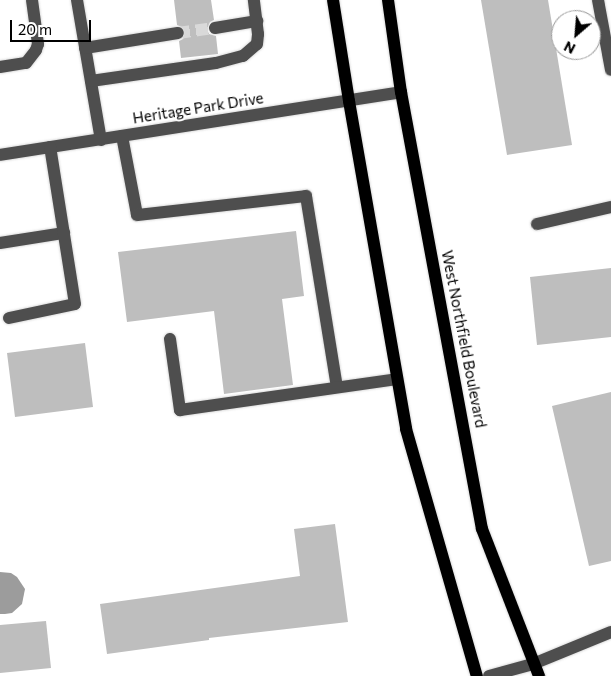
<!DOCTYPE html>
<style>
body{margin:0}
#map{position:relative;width:611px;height:676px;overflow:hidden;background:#fff;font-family:Commissioner,sans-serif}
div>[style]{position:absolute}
.water>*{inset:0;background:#9c9c9c}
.building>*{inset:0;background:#bebebe}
.minor-tunnel>*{height:12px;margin-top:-6px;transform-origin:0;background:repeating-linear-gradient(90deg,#d9d9d9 0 12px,transparent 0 18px)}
.roads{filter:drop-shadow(0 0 1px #dbdbdb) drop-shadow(0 0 1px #dbdbdb)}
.minor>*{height:12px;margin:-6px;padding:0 6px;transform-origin:6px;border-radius:6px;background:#4e4e4e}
.major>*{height:12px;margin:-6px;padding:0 6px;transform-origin:6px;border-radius:6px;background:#000}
span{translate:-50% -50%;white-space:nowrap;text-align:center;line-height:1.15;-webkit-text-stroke:4px #fff;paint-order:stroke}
.street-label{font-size:15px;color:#000}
.north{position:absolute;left:551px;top:10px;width:50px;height:50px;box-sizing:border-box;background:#fff;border:1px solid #999;border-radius:50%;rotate:207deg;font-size:14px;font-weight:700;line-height:20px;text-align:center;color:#000}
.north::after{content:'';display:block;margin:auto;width:18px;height:22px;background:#000;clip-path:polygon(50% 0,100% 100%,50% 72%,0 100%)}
.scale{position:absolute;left:10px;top:20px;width:81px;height:22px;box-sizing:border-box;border:2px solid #000;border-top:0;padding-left:6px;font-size:15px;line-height:18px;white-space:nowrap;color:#000;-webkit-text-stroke:4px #fff;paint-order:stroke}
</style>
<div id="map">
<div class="water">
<div style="clip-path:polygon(0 572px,11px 573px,17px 577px,25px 589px,22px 604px,12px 613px,5px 614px,0 614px)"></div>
</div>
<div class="building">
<div style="clip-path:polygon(174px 0,211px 0,214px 20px,210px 22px,207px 29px,209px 34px,216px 36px,218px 54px,181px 58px,179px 41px,183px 39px,186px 32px,184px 28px,177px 25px)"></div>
<div style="clip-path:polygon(481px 0,548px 0,572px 145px,507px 155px)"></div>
<div style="clip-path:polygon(296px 231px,304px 296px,282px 299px,293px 385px,224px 394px,214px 311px,127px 322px,118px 252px)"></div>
<div style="clip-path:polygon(611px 268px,611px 337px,537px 345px,530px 277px)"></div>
<div style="clip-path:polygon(85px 343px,93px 407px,15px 417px,7px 353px)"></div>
<div style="clip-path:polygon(611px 392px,611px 561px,589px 566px,552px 406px)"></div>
<div style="clip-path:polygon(335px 524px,348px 622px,209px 638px,209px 640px,107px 654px,100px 604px,300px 576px,294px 529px)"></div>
<div style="clip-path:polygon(46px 621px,51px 668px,0 673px,0 625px)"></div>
</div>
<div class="minor-tunnel">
<div style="left:178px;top:33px;width:37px;rotate:-8deg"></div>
</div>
<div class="roads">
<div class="minor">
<div style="left:77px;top:0;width:142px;rotate:80.3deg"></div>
<div style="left:598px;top:0;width:71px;rotate:79.5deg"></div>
<div style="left:215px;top:28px;width:43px;rotate:-9.5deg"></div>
<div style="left:85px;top:48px;width:94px;rotate:-9.2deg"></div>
<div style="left:0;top:67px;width:26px;rotate:-9deg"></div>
<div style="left:26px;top:63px;width:16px;rotate:-52deg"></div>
<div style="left:36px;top:50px;width:6px;rotate:-72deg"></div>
<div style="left:38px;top:44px;width:44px;rotate:-97.8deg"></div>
<div style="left:91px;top:81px;width:126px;rotate:-8.2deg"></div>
<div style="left:216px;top:63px;width:28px;rotate:-15deg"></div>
<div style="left:243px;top:56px;width:18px;rotate:-41deg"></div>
<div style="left:257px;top:44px;width:10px;rotate:-84deg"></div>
<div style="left:258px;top:34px;width:34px;rotate:-97deg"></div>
<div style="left:122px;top:136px;width:80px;rotate:79.2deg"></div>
<div style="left:137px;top:215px;width:170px;rotate:-6.4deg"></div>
<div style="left:306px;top:196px;width:193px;rotate:80.8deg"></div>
<div style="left:0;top:155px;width:406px;rotate:-8.9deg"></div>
<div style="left:537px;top:224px;width:76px;rotate:-12.9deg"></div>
<div style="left:0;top:243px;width:65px;rotate:-8.9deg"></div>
<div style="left:9px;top:318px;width:67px;rotate:-12deg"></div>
<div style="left:75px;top:304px;width:159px;rotate:-99deg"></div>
<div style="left:170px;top:339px;width:72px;rotate:82deg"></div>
<div style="left:180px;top:410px;width:219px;rotate:-8.1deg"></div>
<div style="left:489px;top:676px;width:46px;rotate:-15.3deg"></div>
<div style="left:533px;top:664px;width:84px;rotate:-22.3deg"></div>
</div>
<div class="major">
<div style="left:333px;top:0;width:102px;rotate:81deg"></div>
<div style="left:349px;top:101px;width:333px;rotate:80.1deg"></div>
<div style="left:406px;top:429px;width:257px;rotate:74deg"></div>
<div style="left:388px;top:0;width:93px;rotate:82deg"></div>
<div style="left:401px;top:92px;width:444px;rotate:79.5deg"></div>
<div style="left:482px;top:529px;width:158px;rotate:68.8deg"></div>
</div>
</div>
<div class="street-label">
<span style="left:198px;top:108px;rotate:-9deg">Heritage Park Drive</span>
<span style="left:464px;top:339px;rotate:79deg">West Northfield Boulevard</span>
</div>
<div class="north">N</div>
<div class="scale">20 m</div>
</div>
